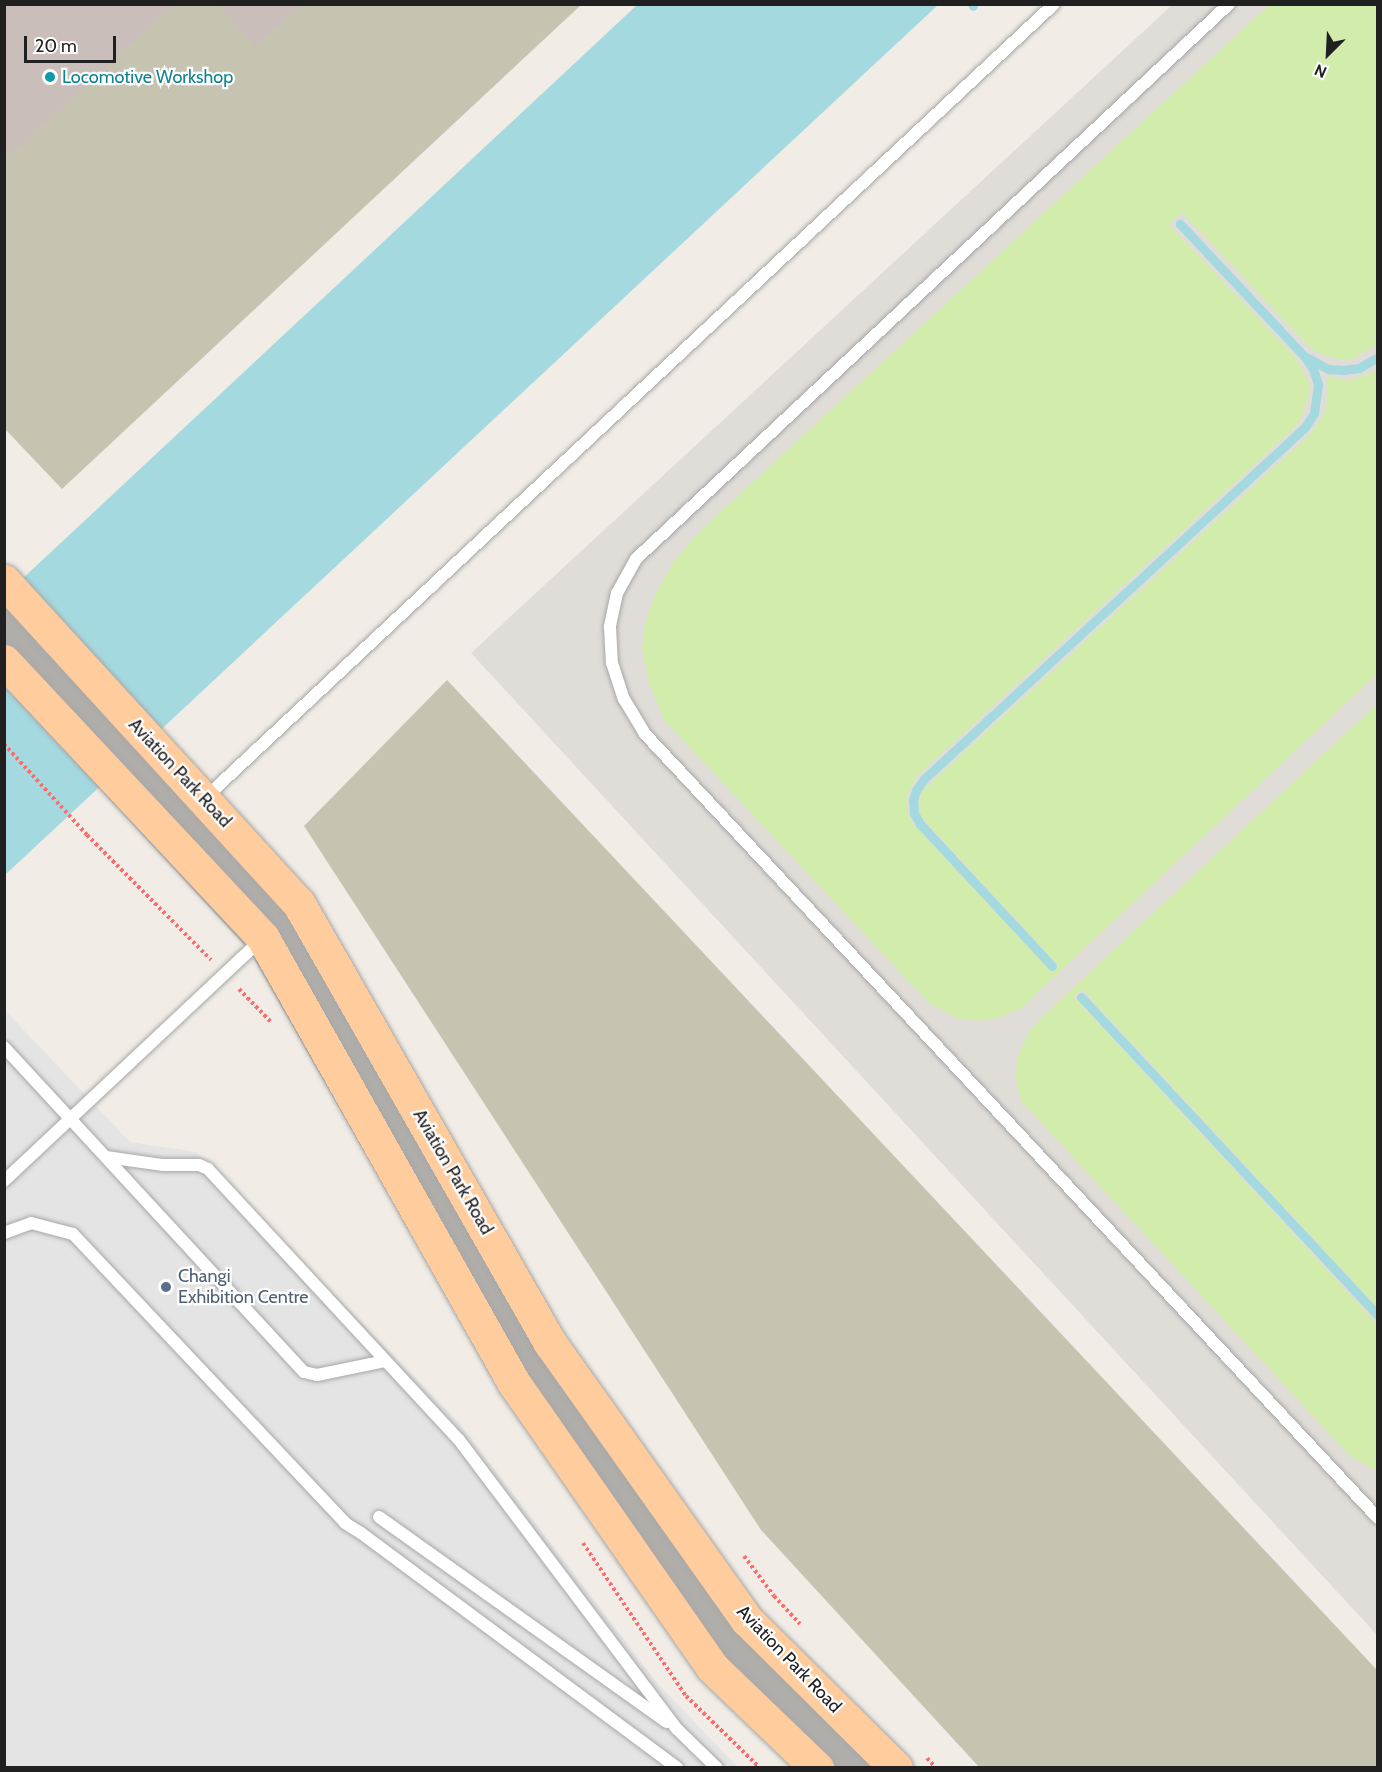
<!DOCTYPE html>
<style>
body{margin:0}
#map{position:relative;width:1382px;height:1772px;overflow:hidden;background:#f1ede6;font-family:Cabin,sans-serif}
div>[style]{position:absolute}
.airport>*{inset:0;background:#e0ddd8}
.construction>*{inset:0;background:#c6c4b1}
.grass>*{inset:0;background:#d2edab}
.parking>*{inset:0;background:#e4e4e4}
.water>*{inset:0;background:#a5d9e0}
.stream>*{height:9px;margin:-4.5px;padding:0 4.5px;transform-origin:4.5px;border-radius:4.5px;background:#a5d9e0}
.taxiway>*{height:82px;margin:-41px;padding:0 41px;transform-origin:41px;border-radius:41px;background:#b0aeaa}
.building>*{inset:0;background:#c9beb9}
.path>*{height:4px;margin-top:-2px;transform-origin:0;background:repeating-linear-gradient(90deg,#ff6b6a 0 3px,transparent 0 6px)}
.roads{filter:drop-shadow(0 0 2px #a7a7a7) drop-shadow(0 0 2px #a7a7a7)}
.lane>*{height:12px;margin:-6px;padding:0 6px;transform-origin:6px;border-radius:6px;background:#fff}
.primary>*{height:33px;margin:-16.5px;padding:0 16.5px;transform-origin:16.5px;border-radius:16.5px;background:#ffcc9e}
.dots>*{width:16px;height:16px;translate:-50% -50%;box-sizing:border-box;border:3px solid #fff;border-radius:50%}
span{translate:-50% -50%;white-space:nowrap;text-align:center;line-height:1.15;-webkit-text-stroke:4.5px #fff;paint-order:stroke}
.culture-label{font-size:18px;color:#0d838f}
.left{translate:0 -50%;text-align:left}
.street-label{font-size:18px;color:#202020}
.service-label{font-size:18px;color:#4e5e75}
.frame{position:absolute;inset:0;border:6px solid #202020;pointer-events:none}
.north{position:absolute;left:1298px;top:24px;width:60px;height:60px;-webkit-text-stroke:4px #fff;paint-order:stroke;rotate:204deg;font-size:16px;font-weight:700;line-height:24px;text-align:center;color:#202020}
.north::after{content:'';display:block;margin:auto;width:21px;height:27px;background:#202020;clip-path:polygon(50% 0,100% 100%,50% 72%,0 100%)}
.scale{position:absolute;left:24px;top:36px;width:92px;height:27px;box-sizing:border-box;border:3px solid #202020;border-top:0;padding-left:8px;font-size:18px;line-height:21px;white-space:nowrap;color:#202020;-webkit-text-stroke:4px #fff;paint-order:stroke}
</style>
<div id="map">
<div class="airport">
<div style="clip-path:polygon(1172px 5px,1377px 5px,1377px 1635px,471px 653px)"></div>
</div>
<div class="construction">
<div style="clip-path:polygon(5px 5px,581px 5px,62px 489px,5px 429px)"></div>
<div style="clip-path:polygon(447px 680px,1377px 1670px,1377px 1767px,979px 1767px,761px 1530px,304px 826px)"></div>
</div>
<div class="grass">
<div style="clip-path:polygon(1269px 5px,1377px 5px,1377px 344px,1353px 359px,1341px 360px,1319px 353px,1308px 346px,1182px 212px,1169px 225px,1296px 358px,1309px 382px,1309px 394px,1302px 416px,1296px 426px,917px 776px,908px 793px,908px 811px,912px 823px,1050px 970px,1058px 965px,925px 821px,919px 811px,921px 792px,1306px 438px,1320px 422px,1326px 409px,1328px 376px,1348px 381px,1377px 371px,1377px 674px,1021px 1008px,1001px 1017px,979px 1021px,956px 1018px,929px 1003px,664px 720px,649px 683px,642px 649px,645px 623px,655px 595px,674px 561px,703px 528px)"></div>
<div style="clip-path:polygon(1377px 704px,1377px 1307px,1082px 989px,1074px 997px,1377px 1324px,1377px 1471px,1351px 1457px,1021px 1101px,1015px 1074px,1019px 1054px,1029px 1031px,1044px 1015px)"></div>
</div>
<div class="parking">
<div style="clip-path:polygon(4px 1009px,130px 1142px,196px 1152px,459px 1423px,658px 1684px,738px 1767px,5px 1767px)"></div>
</div>
<div class="water">
<div style="clip-path:polygon(637px 5px,938px 5px,5px 875px,5px 595px)"></div>
</div>
<div class="stream">
<div style="left:972px;top:4px;width:2px;rotate:63deg"></div>
<div style="left:1308px;top:358px;width:23px;rotate:29deg"></div>
<div style="left:1328px;top:369px;width:15px;rotate:4deg"></div>
<div style="left:1343px;top:370px;width:16px;rotate:-7deg"></div>
<div style="left:1359px;top:368px;width:22px;rotate:-30deg"></div>
<div style="left:1052px;top:966px;width:194px;rotate:-132.9deg"></div>
<div style="left:920px;top:824px;width:13px;rotate:-119deg"></div>
<div style="left:914px;top:813px;width:13px;rotate:-94deg"></div>
<div style="left:913px;top:800px;width:10px;rotate:-73deg"></div>
<div style="left:916px;top:790px;width:14px;rotate:-54deg"></div>
<div style="left:924px;top:779px;width:519px;rotate:-42.73deg"></div>
<div style="left:1305px;top:427px;width:17px;rotate:-57deg"></div>
<div style="left:1314px;top:413px;width:29px;rotate:-82deg"></div>
<div style="left:1318px;top:384px;width:16px;rotate:-108deg"></div>
<div style="left:1313px;top:369px;width:14px;rotate:-124deg"></div>
<div style="left:1305px;top:357px;width:183px;rotate:-133.2deg"></div>
<div style="left:1081px;top:997px;width:435px;rotate:47deg"></div>
</div>
<div class="taxiway">
<div style="left:4px;top:625px;width:409px;rotate:47.2deg"></div>
<div style="left:282px;top:925px;width:507px;rotate:60.3deg"></div>
<div style="left:533px;top:1365px;width:335px;rotate:54.6deg"></div>
<div style="left:727px;top:1638px;width:183px;rotate:45.2deg"></div>
</div>
<div class="building">
<div style="clip-path:polygon(4px 4px,175px 4px,10px 156px,4px 150px)"></div>
<div style="clip-path:polygon(217px 4px,302px 4px,256px 47px)"></div>
</div>
<div class="path">
<div style="left:4px;top:744px;width:123px;rotate:47.6deg"></div>
<div style="left:87px;top:835px;width:176px;rotate:45.2deg"></div>
<div style="left:239px;top:989px;width:47px;rotate:45.9deg"></div>
<div style="left:583px;top:1543px;width:184px;rotate:56.1deg"></div>
<div style="left:686px;top:1696px;width:103px;rotate:44.2deg"></div>
<div style="left:744px;top:1556px;width:50px;rotate:53.1deg"></div>
<div style="left:774px;top:1596px;width:38px;rotate:47deg"></div>
<div style="left:927px;top:1758px;width:13px;rotate:48deg"></div>
</div>
<div class="roads">
<div class="lane">
<div style="left:1229px;top:4px;width:812px;rotate:136.9deg"></div>
<div style="left:636px;top:559px;width:39px;rotate:119deg"></div>
<div style="left:617px;top:593px;width:35px;rotate:102deg"></div>
<div style="left:610px;top:627px;width:36px;rotate:87deg"></div>
<div style="left:612px;top:663px;width:38px;rotate:72deg"></div>
<div style="left:624px;top:699px;width:41px;rotate:59deg"></div>
<div style="left:645px;top:734px;width:1073px;rotate:46.93deg"></div>
<div style="left:205px;top:798px;width:1162px;rotate:-43.08deg"></div>
<div style="left:4px;top:1047px;width:442px;rotate:47.3deg"></div>
<div style="left:304px;top:1372px;width:13px;rotate:13deg"></div>
<div style="left:317px;top:1375px;width:69px;rotate:-11.6deg"></div>
<div style="left:106px;top:1157px;width:58px;rotate:8deg"></div>
<div style="left:163px;top:1165px;width:36px"></div>
<div style="left:199px;top:1165px;width:10px;rotate:24deg"></div>
<div style="left:208px;top:1169px;width:369px;rotate:47.2deg"></div>
<div style="left:459px;top:1440px;width:362px;rotate:53deg"></div>
<div style="left:677px;top:1729px;width:56px;rotate:44.3deg"></div>
<div style="left:4px;top:1181px;width:354px;rotate:-43.2deg"></div>
<div style="left:4px;top:1233px;width:29px;rotate:-20deg"></div>
<div style="left:31px;top:1223px;width:43px;rotate:14.7deg"></div>
<div style="left:73px;top:1234px;width:397px;rotate:46.7deg"></div>
<div style="left:345px;top:1523px;width:19px;rotate:32deg"></div>
<div style="left:361px;top:1533px;width:394px;rotate:36.6deg"></div>
<div style="left:379px;top:1517px;width:353px;rotate:35.5deg"></div>
</div>
<div class="primary">
<div style="left:4px;top:581px;width:437px;rotate:47.6deg"></div>
<div style="left:299px;top:904px;width:506px;rotate:60.24deg"></div>
<div style="left:550px;top:1343px;width:340px;rotate:54.6deg"></div>
<div style="left:747px;top:1620px;width:210px;rotate:44.8deg"></div>
<div style="left:4px;top:661px;width:379px;rotate:46.9deg"></div>
<div style="left:263px;top:938px;width:511px;rotate:60.58deg"></div>
<div style="left:514px;top:1383px;width:346px;rotate:55.1deg"></div>
<div style="left:712px;top:1667px;width:146px;rotate:43.9deg"></div>
</div>
</div>
<div class="dots">
<div style="left:50px;top:77px;background:#0f9aa8"></div>
<div style="left:166px;top:1287px;background:#5c6f8a"></div>
</div>
<div class="culture-label">
<span class="left" style="left:62px;top:77px">Locomotive Workshop</span>
</div>
<div class="street-label">
<span style="left:180px;top:773px;rotate:47deg">Aviation Park Road</span>
<span style="left:453px;top:1172px;rotate:60deg">Aviation Park Road</span>
<span style="left:789px;top:1659px;rotate:46deg">Aviation Park Road</span>
</div>
<div class="service-label">
<span class="left" style="left:178px;top:1287px">Changi<br>Exhibition Centre</span>
</div>
<div class="frame"></div>
<div class="north">N</div>
<div class="scale">20 m</div>
</div>
